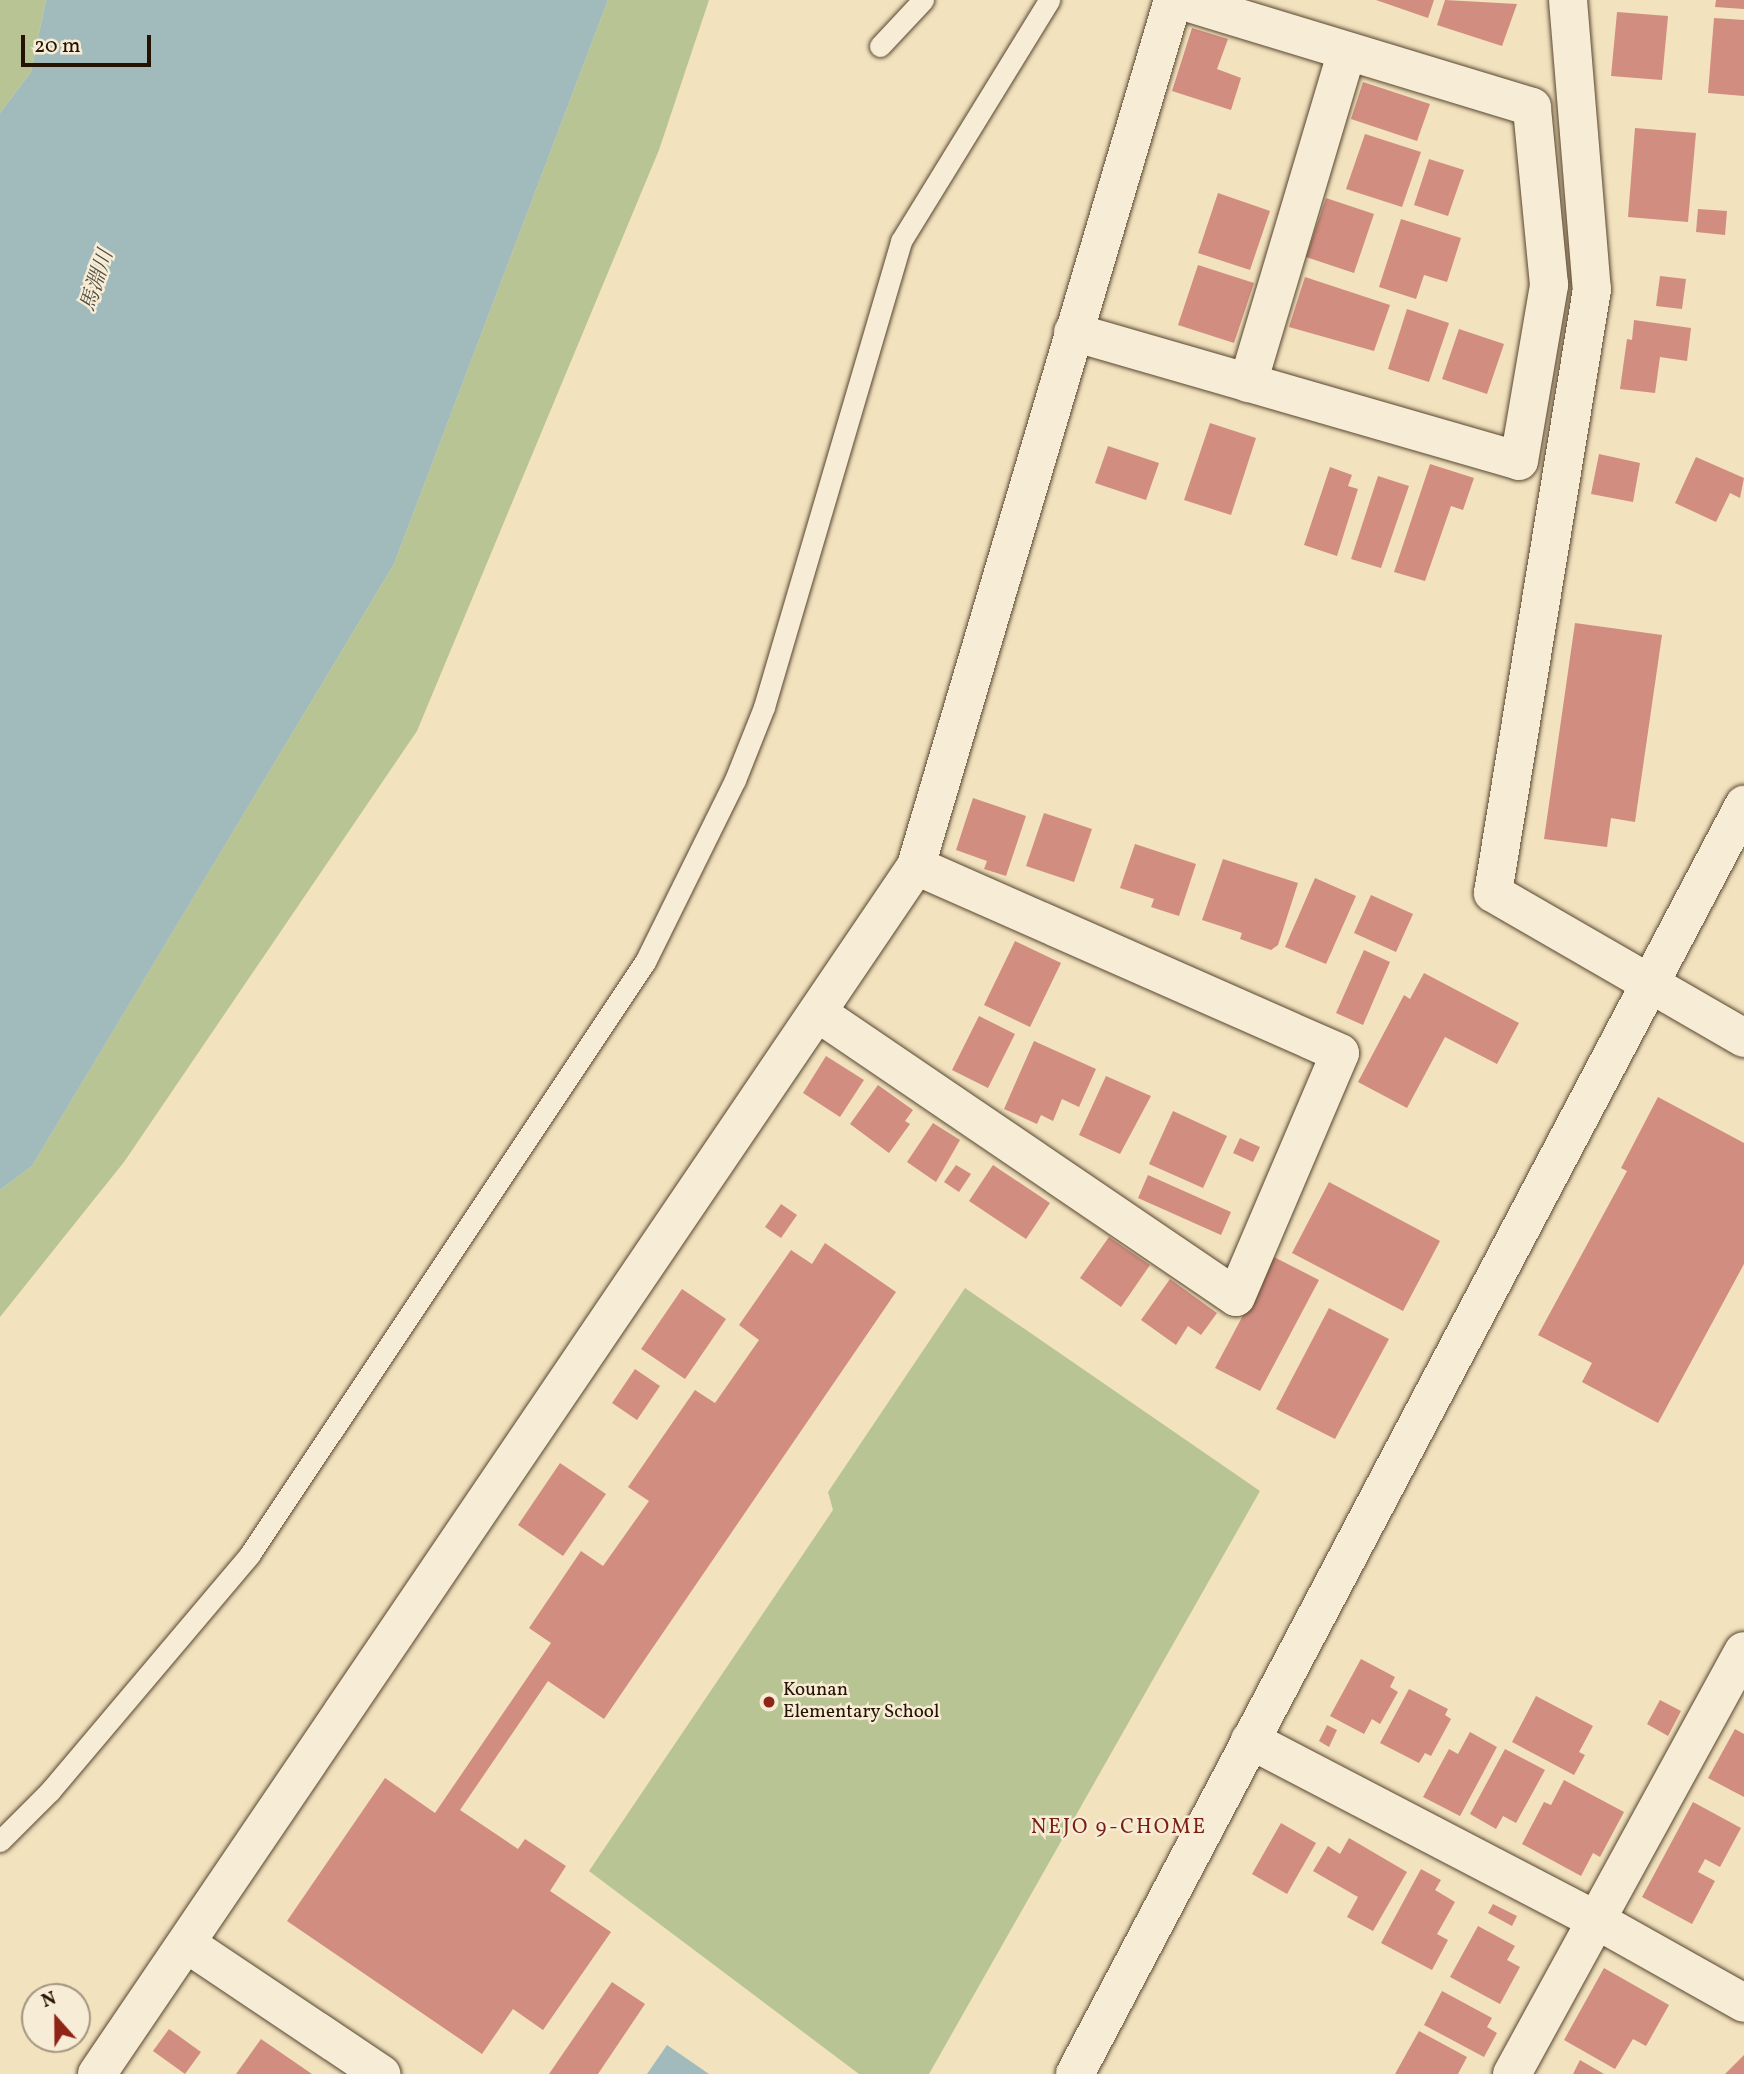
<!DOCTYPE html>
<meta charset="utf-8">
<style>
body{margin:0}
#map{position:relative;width:1744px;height:2074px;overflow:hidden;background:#f2e2be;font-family:Vollkorn,"Noto Serif JP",serif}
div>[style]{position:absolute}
.green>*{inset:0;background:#b8c493}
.water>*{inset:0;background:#a1bbbd}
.building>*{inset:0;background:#d18d80}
.roads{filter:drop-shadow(0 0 2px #584630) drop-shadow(0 0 2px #584630)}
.service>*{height:21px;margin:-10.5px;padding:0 10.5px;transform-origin:10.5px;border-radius:10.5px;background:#f7ecd5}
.minor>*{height:38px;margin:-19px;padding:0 19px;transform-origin:19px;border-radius:19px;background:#f7ecd5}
.tertiary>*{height:38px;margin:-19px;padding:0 19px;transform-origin:19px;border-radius:19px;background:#f7ecd5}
.dots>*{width:19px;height:19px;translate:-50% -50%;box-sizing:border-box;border:4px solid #f7ecd5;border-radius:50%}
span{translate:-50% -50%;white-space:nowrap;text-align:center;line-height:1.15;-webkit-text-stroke:5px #f7ecd5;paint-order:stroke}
.poi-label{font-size:19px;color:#251200}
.left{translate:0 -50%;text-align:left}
.water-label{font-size:21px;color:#504d42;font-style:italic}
.neighbourhood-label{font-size:21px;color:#7a1f14;letter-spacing:2px}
.north{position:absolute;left:21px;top:1983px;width:70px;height:70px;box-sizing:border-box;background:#f7ecd5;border:2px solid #a39580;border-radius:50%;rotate:339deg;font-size:19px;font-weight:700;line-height:28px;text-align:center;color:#251200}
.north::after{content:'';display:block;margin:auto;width:24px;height:32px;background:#8f2418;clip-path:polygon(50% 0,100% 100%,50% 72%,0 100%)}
.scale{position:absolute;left:21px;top:35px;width:130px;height:32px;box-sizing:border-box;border:4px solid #251200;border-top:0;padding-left:9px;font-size:21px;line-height:24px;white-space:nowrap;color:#251200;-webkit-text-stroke:5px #f7ecd5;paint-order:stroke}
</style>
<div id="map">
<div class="green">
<div style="clip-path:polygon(0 0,46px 0,31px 72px,0 113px)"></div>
<div style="clip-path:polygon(608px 0,709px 0,659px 150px,417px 731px,124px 1162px,0 1317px,0 1190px,32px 1166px,394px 564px)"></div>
<div style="clip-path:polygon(965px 1288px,1260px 1491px,929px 2074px,859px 2074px,589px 1871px,833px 1510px,828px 1492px)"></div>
</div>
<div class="water">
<div style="clip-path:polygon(46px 0,608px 0,394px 564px,32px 1166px,0 1190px,0 113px,31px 72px)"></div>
<div style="clip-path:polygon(667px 2045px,709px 2074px,647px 2074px)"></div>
</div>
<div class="building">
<div style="clip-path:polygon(1376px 0,1434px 0,1428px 18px)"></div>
<div style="clip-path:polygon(1445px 0,1517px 4px,1502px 46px,1437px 25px)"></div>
<div style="clip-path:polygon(1716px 0,1744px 0,1744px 9px,1715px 7px)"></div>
<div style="clip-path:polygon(1617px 12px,1668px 16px,1662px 80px,1611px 76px)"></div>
<div style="clip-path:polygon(1714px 18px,1744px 20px,1744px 96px,1708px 93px)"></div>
<div style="clip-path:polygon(1192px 28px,1228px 39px,1217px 69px,1241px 78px,1231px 110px,1172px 91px)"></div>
<div style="clip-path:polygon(1363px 82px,1430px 104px,1417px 141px,1351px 119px)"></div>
<div style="clip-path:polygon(1635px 128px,1696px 133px,1688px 222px,1628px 217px)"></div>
<div style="clip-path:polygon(1365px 134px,1421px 152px,1402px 207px,1346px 189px)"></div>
<div style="clip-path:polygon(1429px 159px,1464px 170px,1448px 216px,1414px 205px)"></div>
<div style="clip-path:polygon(1218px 193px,1270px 211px,1250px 270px,1198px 253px)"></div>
<div style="clip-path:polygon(1326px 198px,1374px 214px,1354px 273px,1306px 257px)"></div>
<div style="clip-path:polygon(1698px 209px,1727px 211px,1725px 235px,1696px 232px)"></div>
<div style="clip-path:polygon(1401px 219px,1461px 238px,1447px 282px,1424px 275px,1416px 299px,1379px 287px)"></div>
<div style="clip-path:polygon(1198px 265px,1254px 283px,1234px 343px,1178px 325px)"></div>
<div style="clip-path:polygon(1660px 276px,1686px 279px,1682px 309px,1656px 306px)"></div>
<div style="clip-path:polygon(1305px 277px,1390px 305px,1374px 351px,1289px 327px)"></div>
<div style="clip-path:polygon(1407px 309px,1449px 323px,1429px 382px,1388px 369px)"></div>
<div style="clip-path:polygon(1634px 320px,1691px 328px,1687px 361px,1660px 357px,1655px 393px,1620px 389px,1627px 339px,1632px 340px)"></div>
<div style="clip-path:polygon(1459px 329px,1504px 344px,1487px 394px,1442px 379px)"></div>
<div style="clip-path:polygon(1210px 423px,1256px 438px,1231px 515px,1184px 500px)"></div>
<div style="clip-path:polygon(1108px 446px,1159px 463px,1146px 500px,1095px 483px)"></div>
<div style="clip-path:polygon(1599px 454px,1640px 463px,1633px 502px,1591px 494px)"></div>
<div style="clip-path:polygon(1696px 457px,1744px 478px,1740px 498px,1730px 493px,1716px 522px,1675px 503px)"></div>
<div style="clip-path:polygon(1430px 464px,1474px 478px,1463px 510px,1451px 506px,1425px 581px,1394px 572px)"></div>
<div style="clip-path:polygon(1330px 467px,1352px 475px,1348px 486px,1358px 489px,1337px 556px,1304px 545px)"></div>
<div style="clip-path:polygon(1378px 476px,1409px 486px,1381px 568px,1351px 559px)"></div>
<div style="clip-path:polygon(1575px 623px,1662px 635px,1635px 822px,1611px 818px,1607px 847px,1544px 839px)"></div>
<div style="clip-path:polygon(973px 798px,1026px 816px,1006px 876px,984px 869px,987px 861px,956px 850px)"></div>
<div style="clip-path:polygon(1044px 813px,1092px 829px,1074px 882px,1026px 866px)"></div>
<div style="clip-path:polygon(1135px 844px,1196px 864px,1179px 916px,1151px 907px,1154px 899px,1120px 888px)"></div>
<div style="clip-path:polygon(1223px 859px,1298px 883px,1278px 945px,1271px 950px,1240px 939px,1242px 933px,1202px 920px)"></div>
<div style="clip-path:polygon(1315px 878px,1356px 896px,1326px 964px,1285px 947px)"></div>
<div style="clip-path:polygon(1371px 895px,1413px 914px,1396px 952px,1354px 933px)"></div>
<div style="clip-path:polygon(1015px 941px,1061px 963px,1030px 1027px,984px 1005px)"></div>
<div style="clip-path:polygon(1364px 950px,1390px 962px,1363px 1025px,1336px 1013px)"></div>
<div style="clip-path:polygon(1424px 973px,1519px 1023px,1497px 1064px,1445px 1037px,1407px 1108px,1358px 1082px,1404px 995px,1410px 999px)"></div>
<div style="clip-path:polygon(979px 1016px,1015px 1034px,988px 1088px,952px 1070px)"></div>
<div style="clip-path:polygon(1034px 1041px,1096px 1069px,1079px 1107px,1062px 1099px,1053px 1121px,1041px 1115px,1037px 1124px,1004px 1109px)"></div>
<div style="clip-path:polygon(826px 1056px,864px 1080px,840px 1117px,803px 1093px)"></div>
<div style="clip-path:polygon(1106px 1076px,1151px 1096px,1120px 1154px,1079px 1135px)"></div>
<div style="clip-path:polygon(878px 1085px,913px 1110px,905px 1121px,910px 1124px,889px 1153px,850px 1124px)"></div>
<div style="clip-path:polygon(1658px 1097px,1744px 1143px,1744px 1264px,1658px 1423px,1582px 1382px,1592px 1363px,1538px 1335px,1627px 1171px,1621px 1168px)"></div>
<div style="clip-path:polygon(1173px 1111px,1227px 1136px,1203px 1188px,1149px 1164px)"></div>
<div style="clip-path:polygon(933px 1123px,960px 1140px,936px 1182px,907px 1162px)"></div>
<div style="clip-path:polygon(1240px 1138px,1260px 1147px,1253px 1162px,1233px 1153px)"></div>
<div style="clip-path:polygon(956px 1165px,971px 1174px,959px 1192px,944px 1182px)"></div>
<div style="clip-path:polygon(993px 1165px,1050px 1203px,1026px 1239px,969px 1201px)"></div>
<div style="clip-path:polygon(1148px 1175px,1231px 1212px,1221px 1235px,1138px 1198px)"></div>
<div style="clip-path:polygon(1329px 1182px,1440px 1241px,1403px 1311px,1292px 1253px)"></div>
<div style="clip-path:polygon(781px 1204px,797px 1215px,781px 1238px,765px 1227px)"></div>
<div style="clip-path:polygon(1109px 1237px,1150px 1265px,1121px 1307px,1080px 1278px)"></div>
<div style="clip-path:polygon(825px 1243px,896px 1292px,604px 1719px,548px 1681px,460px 1810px,518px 1849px,525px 1839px,566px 1866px,550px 1891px,611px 1932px,543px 2030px,513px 2009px,482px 2054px,287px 1921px,385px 1778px,435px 1813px,551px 1643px,529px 1628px,581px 1551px,603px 1566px,649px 1501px,628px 1487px,695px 1390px,715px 1403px,759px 1340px,739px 1325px,791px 1250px,812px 1264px)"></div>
<div style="clip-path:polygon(1274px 1257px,1319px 1280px,1260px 1391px,1215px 1368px)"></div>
<div style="clip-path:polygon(1170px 1279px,1217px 1313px,1201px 1335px,1188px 1326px,1176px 1345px,1141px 1320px)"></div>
<div style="clip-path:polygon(682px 1289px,726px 1319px,685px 1379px,641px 1349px)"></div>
<div style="clip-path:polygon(1329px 1308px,1389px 1339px,1335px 1439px,1276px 1409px)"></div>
<div style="clip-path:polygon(635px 1369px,660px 1386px,637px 1420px,612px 1403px)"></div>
<div style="clip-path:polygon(560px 1463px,606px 1494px,563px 1556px,518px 1525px)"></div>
<div style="clip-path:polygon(1361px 1659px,1395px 1677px,1390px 1687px,1398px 1692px,1380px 1724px,1372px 1719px,1364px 1734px,1330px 1716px)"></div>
<div style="clip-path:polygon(1409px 1689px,1448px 1709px,1445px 1715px,1451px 1719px,1431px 1756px,1425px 1753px,1419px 1763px,1380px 1743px)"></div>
<div style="clip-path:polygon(1536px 1696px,1593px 1726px,1579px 1752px,1585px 1755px,1574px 1775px,1512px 1742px)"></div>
<div style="clip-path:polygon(1660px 1700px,1681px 1711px,1668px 1736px,1647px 1724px)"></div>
<div style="clip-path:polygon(1327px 1725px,1337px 1730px,1329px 1747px,1319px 1741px)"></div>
<div style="clip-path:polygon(1735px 1729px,1744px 1734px,1744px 1797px,1708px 1778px)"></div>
<div style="clip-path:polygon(1470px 1732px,1497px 1747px,1460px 1816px,1423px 1797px,1449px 1749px,1458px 1754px)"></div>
<div style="clip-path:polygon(1505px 1749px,1545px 1770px,1516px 1823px,1503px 1816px,1496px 1829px,1470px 1814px)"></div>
<div style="clip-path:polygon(1564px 1780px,1624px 1812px,1600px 1857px,1593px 1853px,1581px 1876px,1522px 1844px,1544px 1802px,1551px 1805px)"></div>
<div style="clip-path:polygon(1693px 1802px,1741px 1828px,1720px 1867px,1705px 1859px,1698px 1872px,1715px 1881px,1692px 1924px,1642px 1897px)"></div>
<div style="clip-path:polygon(1281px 1823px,1316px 1843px,1287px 1894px,1252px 1874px)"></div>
<div style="clip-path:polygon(1349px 1838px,1407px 1872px,1373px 1931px,1347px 1917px,1358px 1897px,1313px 1871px,1328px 1846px,1340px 1854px)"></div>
<div style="clip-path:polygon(1421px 1869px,1441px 1880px,1435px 1890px,1455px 1902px,1437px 1934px,1448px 1940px,1432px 1970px,1381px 1943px)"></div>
<div style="clip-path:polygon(1493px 1904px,1517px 1916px,1512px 1926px,1488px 1913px)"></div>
<div style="clip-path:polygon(1478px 1926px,1515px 1946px,1507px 1960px,1520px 1967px,1500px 2004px,1450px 1977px)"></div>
<div style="clip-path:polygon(1604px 1968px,1669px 2005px,1646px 2046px,1633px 2039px,1615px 2069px,1564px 2040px)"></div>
<div style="clip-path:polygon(612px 1982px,645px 2004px,598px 2074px,549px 2074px)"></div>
<div style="clip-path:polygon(1442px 1991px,1492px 2018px,1487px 2027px,1497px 2033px,1484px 2057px,1424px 2025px)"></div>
<div style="clip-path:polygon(169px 2029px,201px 2052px,185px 2074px,153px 2051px)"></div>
<div style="clip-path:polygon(1419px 2031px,1467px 2057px,1458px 2074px,1395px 2074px)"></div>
<div style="clip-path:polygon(261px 2039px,312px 2074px,236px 2074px)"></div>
<div style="clip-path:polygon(1744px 2055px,1744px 2074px,1725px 2074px)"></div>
<div style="clip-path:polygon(1580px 2060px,1604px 2074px,1573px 2074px)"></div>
</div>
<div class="roads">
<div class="service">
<div style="left:880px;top:46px;width:63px;rotate:-46.9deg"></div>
<div style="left:0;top:1841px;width:71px;rotate:-45deg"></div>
<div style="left:50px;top:1791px;width:310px;rotate:-49.8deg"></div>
<div style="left:250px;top:1554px;width:712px;rotate:-56.29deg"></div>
<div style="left:645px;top:962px;width:203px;rotate:-63.7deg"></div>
<div style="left:735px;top:780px;width:79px;rotate:-68.3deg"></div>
<div style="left:764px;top:707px;width:486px;rotate:-73.6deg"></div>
<div style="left:901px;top:241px;width:283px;rotate:-58.4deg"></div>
</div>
<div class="minor">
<div style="left:1568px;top:0;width:290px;rotate:85.3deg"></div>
<div style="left:1592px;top:289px;width:612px;rotate:99.31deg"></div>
<div style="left:1493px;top:893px;width:290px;rotate:30deg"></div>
<div style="left:1073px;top:332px;width:464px;rotate:16.1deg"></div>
<div style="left:1519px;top:461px;width:179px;rotate:-80.3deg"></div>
<div style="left:1549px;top:285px;width:179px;rotate:-95.5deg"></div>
<div style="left:1532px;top:107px;width:368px;rotate:-163.1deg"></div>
<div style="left:1248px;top:383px;width:346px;rotate:-73.4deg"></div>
<div style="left:818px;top:1013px;width:505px;rotate:34.19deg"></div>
<div style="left:1236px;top:1297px;width:265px;rotate:-66.9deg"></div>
<div style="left:1340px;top:1053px;width:463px;rotate:-156.2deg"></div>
<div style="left:1250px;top:1740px;width:392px;rotate:27.5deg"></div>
<div style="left:1598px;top:1921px;width:167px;rotate:29.3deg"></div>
<div style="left:187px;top:1944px;width:234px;rotate:33.8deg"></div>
<div style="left:97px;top:2074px;width:1459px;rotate:-55.86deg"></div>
<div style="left:916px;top:866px;width:903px;rotate:-73.47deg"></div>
<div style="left:1512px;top:2074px;width:482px;rotate:-61.3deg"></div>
</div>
<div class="tertiary">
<div style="left:1075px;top:2074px;width:1435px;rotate:-62.2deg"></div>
</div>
</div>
<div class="dots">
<div style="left:769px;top:1702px;background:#8f2418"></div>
</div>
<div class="poi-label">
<span class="left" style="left:783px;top:1702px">Kounan<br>Elementary School</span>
</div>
<div class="water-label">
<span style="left:98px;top:281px;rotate:-72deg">馬淵川</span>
</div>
<div class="neighbourhood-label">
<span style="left:1119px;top:1828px">NEJO 9-CHOME</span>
</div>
<div class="north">N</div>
<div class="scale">20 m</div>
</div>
